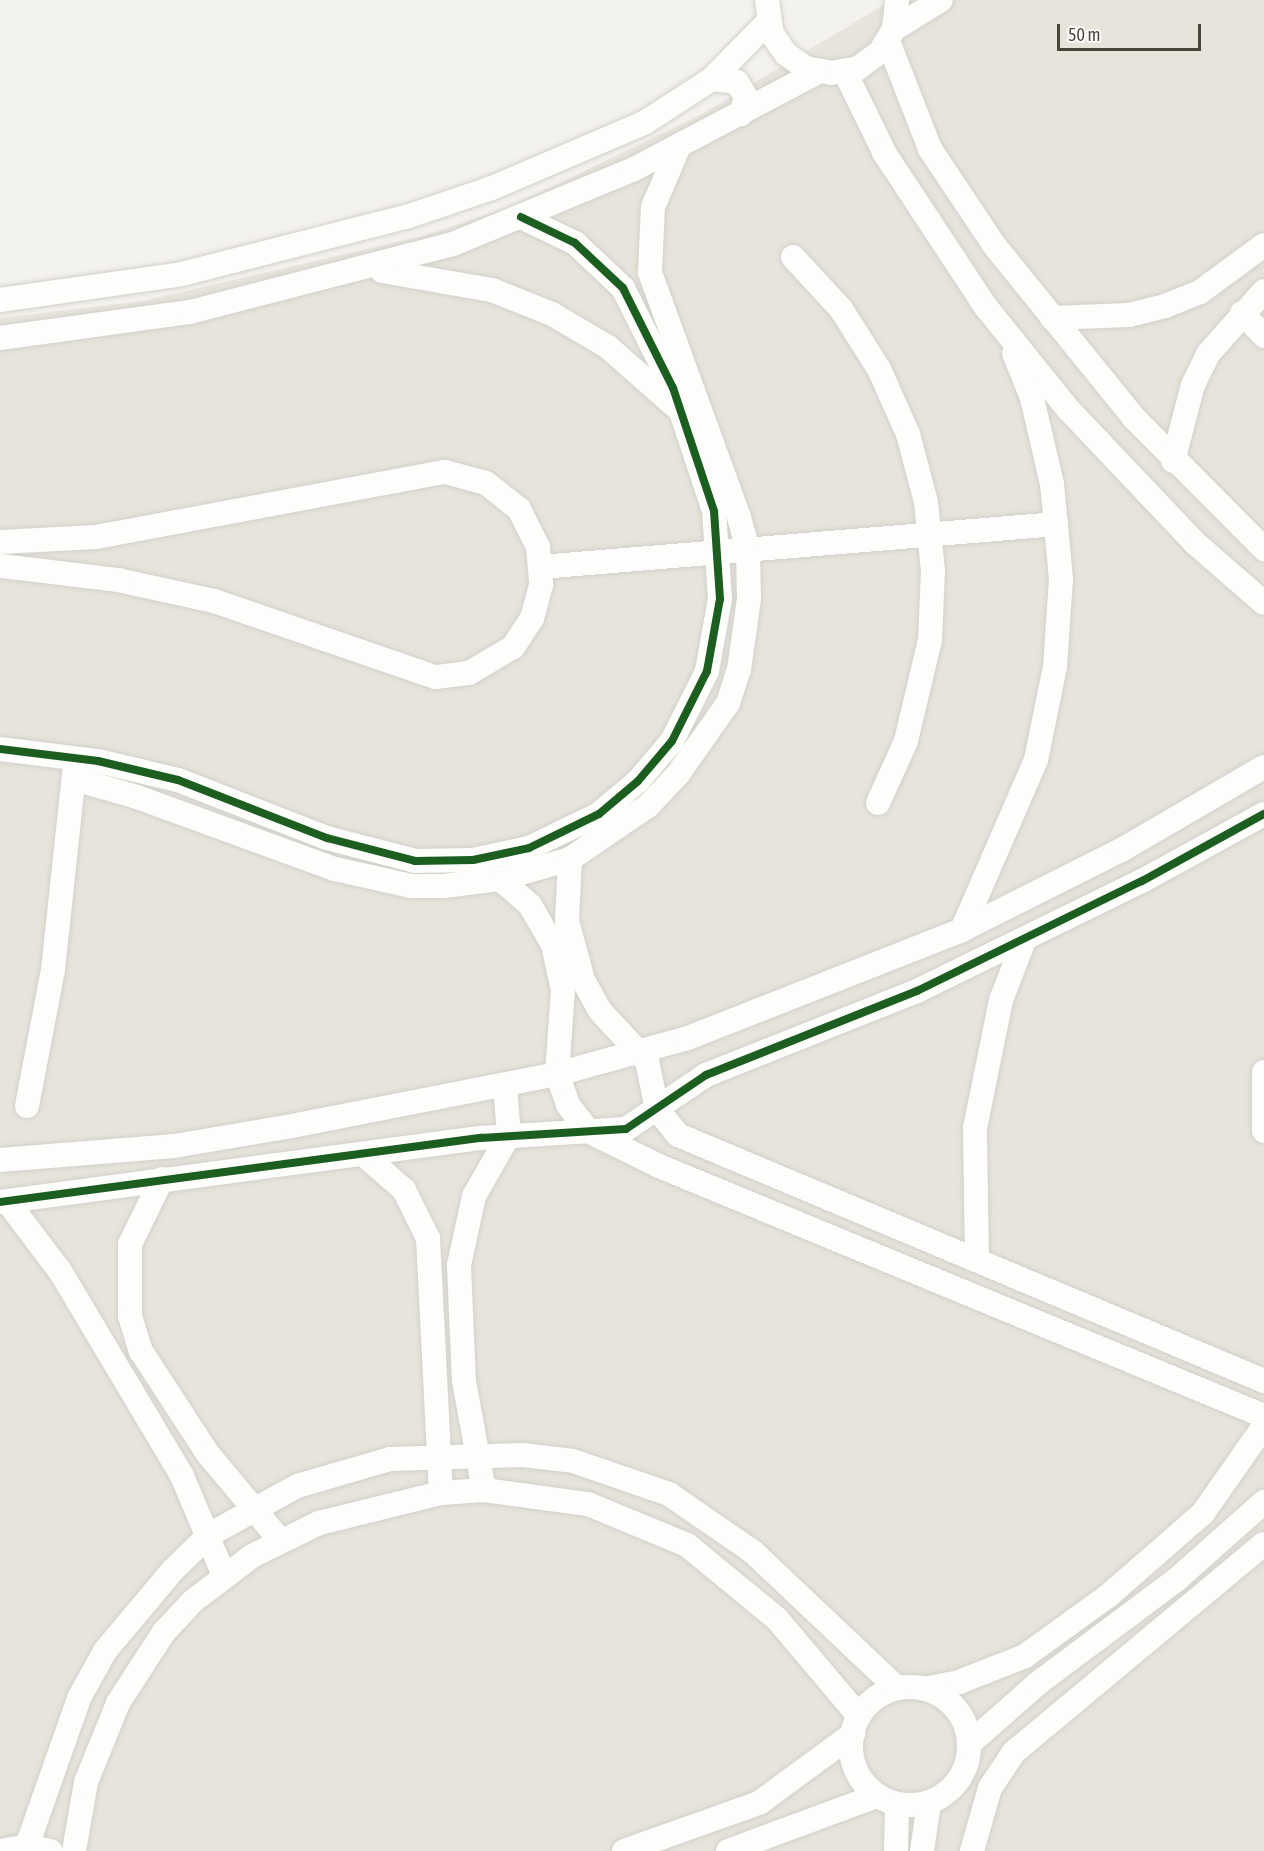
<!DOCTYPE html>
<style>
body{margin:0}
#map{position:relative;width:1264px;height:1851px;overflow:hidden;background:#f4f2ee;font-family:"Asap Condensed",sans-serif}
div>[style]{position:absolute}
.residential>*{inset:0;background:#e7e4dc}
.roads{filter:drop-shadow(0 0 2px #d2d0cb) drop-shadow(0 0 2px #d2d0cb)}
.minor>*{height:24px;margin:-12px;padding:0 12px;transform-origin:12px;border-radius:12px;background:#fdfdfc}
.minor>.ring{margin:-12px;padding:0;box-sizing:content-box;background:none;border:24px solid #fdfdfc;border-radius:50%}
.cycleway>*{height:8px;margin:-4px;padding:0 4px;transform-origin:4px;border-radius:4px;background:#1b5e20}
span{translate:-50% -50%;white-space:nowrap;text-align:center;line-height:1.15;-webkit-text-stroke:4.5px #fff;paint-order:stroke}
.scale{position:absolute;left:1057px;top:24px;width:144px;height:27px;box-sizing:border-box;border:3px solid #4b4439;border-top:0;padding-left:8px;font-size:18px;line-height:21px;white-space:nowrap;color:#4b4439;-webkit-text-stroke:4px #fff;paint-order:stroke}
</style>
<div id="map">
<div class="residential">
<div style="clip-path:polygon(892px 0,1264px 0,1264px 1851px,0 1851px,0 318px,143px 301px,423px 236px,510px 207px,702px 114px)"></div>
</div>
<div class="roads">
<div class="minor">
<div style="left:767px;top:0;width:34px;rotate:82deg"></div>
<div style="left:772px;top:34px;width:24px;rotate:55deg"></div>
<div style="left:786px;top:54px;width:24px;rotate:35deg"></div>
<div style="left:806px;top:68px;width:25px;rotate:11deg"></div>
<div style="left:831px;top:73px;width:27px;rotate:-10deg"></div>
<div style="left:858px;top:68px;width:27px;rotate:-36deg"></div>
<div style="left:880px;top:52px;width:27px;rotate:-59deg"></div>
<div style="left:894px;top:29px;width:29px;rotate:-84deg"></div>
<div style="left:894px;top:29px;width:55px;rotate:-31.7deg"></div>
<div style="left:888px;top:41px;width:116px;rotate:68.7deg"></div>
<div style="left:930px;top:149px;width:115px;rotate:56.3deg"></div>
<div style="left:994px;top:245px;width:223px;rotate:51deg"></div>
<div style="left:1134px;top:418px;width:185px;rotate:45.2deg"></div>
<div style="left:845px;top:72px;width:91px;rotate:64deg"></div>
<div style="left:885px;top:154px;width:183px;rotate:56.6deg"></div>
<div style="left:986px;top:307px;width:131px;rotate:51.2deg"></div>
<div style="left:1068px;top:409px;width:185px;rotate:46.5deg"></div>
<div style="left:1195px;top:543px;width:91px;rotate:41deg"></div>
<div style="left:712px;top:79px;width:25px;rotate:7deg"></div>
<div style="left:737px;top:82px;width:17px;rotate:59deg"></div>
<div style="left:746px;top:97px;width:18px;rotate:106deg"></div>
<div style="left:793px;top:257px;width:71px;rotate:47.3deg"></div>
<div style="left:841px;top:309px;width:71px;rotate:57.7deg"></div>
<div style="left:879px;top:369px;width:71px;rotate:66deg"></div>
<div style="left:908px;top:434px;width:70px;rotate:75.2deg"></div>
<div style="left:926px;top:502px;width:69px;rotate:84.2deg"></div>
<div style="left:933px;top:571px;width:69px;rotate:92.5deg"></div>
<div style="left:930px;top:640px;width:104px;rotate:103.4deg"></div>
<div style="left:906px;top:741px;width:68px;rotate:114.3deg"></div>
<div style="left:382px;top:271px;width:112px;rotate:9.8deg"></div>
<div style="left:492px;top:290px;width:65px;rotate:21.8deg"></div>
<div style="left:552px;top:314px;width:65px;rotate:30.5deg"></div>
<div style="left:608px;top:347px;width:89px;rotate:41.4deg"></div>
<div style="left:0;top:300px;width:184px;rotate:-8.1deg"></div>
<div style="left:182px;top:274px;width:231px;rotate:-14.3deg"></div>
<div style="left:406px;top:217px;width:91px;rotate:-18.6deg"></div>
<div style="left:492px;top:188px;width:165px;rotate:-23.2deg"></div>
<div style="left:644px;top:123px;width:81px;rotate:-32.9deg"></div>
<div style="left:712px;top:79px;width:80px;rotate:-45.5deg"></div>
<div style="left:1242px;top:313px;width:32px;rotate:46deg"></div>
<div style="left:1052px;top:318px;width:77px;rotate:-2.2deg"></div>
<div style="left:1129px;top:315px;width:37px;rotate:-14deg"></div>
<div style="left:1165px;top:306px;width:38px;rotate:-22deg"></div>
<div style="left:1200px;top:292px;width:79px;rotate:-36.3deg"></div>
<div style="left:0;top:338px;width:192px;rotate:-7.8deg"></div>
<div style="left:190px;top:312px;width:272px;rotate:-14.5deg"></div>
<div style="left:453px;top:244px;width:196px;rotate:-22.5deg"></div>
<div style="left:634px;top:169px;width:208px;rotate:-27.8deg"></div>
<div style="left:1173px;top:461px;width:79px;rotate:-75.3deg"></div>
<div style="left:1193px;top:385px;width:34px;rotate:-64deg"></div>
<div style="left:1208px;top:354px;width:84px;rotate:-48.4deg"></div>
<div style="left:0;top:542px;width:96px;rotate:-3deg"></div>
<div style="left:96px;top:537px;width:355px;rotate:-10.6deg"></div>
<div style="left:445px;top:472px;width:42px;rotate:15deg"></div>
<div style="left:486px;top:483px;width:42px;rotate:38.2deg"></div>
<div style="left:519px;top:509px;width:42px;rotate:63.4deg"></div>
<div style="left:538px;top:547px;width:38px;rotate:85deg"></div>
<div style="left:541px;top:585px;width:34px;rotate:105deg"></div>
<div style="left:532px;top:618px;width:35px;rotate:123deg"></div>
<div style="left:513px;top:647px;width:51px;rotate:149.4deg"></div>
<div style="left:469px;top:673px;width:34px;rotate:173deg"></div>
<div style="left:435px;top:677px;width:234px;rotate:-161deg"></div>
<div style="left:214px;top:601px;width:98px;rotate:-167.7deg"></div>
<div style="left:118px;top:580px;width:119px;rotate:-173.2deg"></div>
<div style="left:541px;top:567px;width:517px;rotate:-4.77deg"></div>
<div style="left:0;top:749px;width:99px;rotate:7deg"></div>
<div style="left:98px;top:761px;width:82px;rotate:13.4deg"></div>
<div style="left:178px;top:780px;width:160px;rotate:21.3deg"></div>
<div style="left:327px;top:838px;width:91px;rotate:14.6deg"></div>
<div style="left:415px;top:861px;width:58px;rotate:-1deg"></div>
<div style="left:473px;top:860px;width:57px;rotate:-12.1deg"></div>
<div style="left:529px;top:848px;width:78px;rotate:-25.9deg"></div>
<div style="left:599px;top:814px;width:51px;rotate:-40.2deg"></div>
<div style="left:638px;top:781px;width:52px;rotate:-49.6deg"></div>
<div style="left:672px;top:741px;width:78px;rotate:-63.4deg"></div>
<div style="left:707px;top:671px;width:73px;rotate:-79.8deg"></div>
<div style="left:720px;top:599px;width:88px;rotate:-93.9deg"></div>
<div style="left:714px;top:511px;width:130px;rotate:-108.4deg"></div>
<div style="left:673px;top:388px;width:112px;rotate:-116.6deg"></div>
<div style="left:623px;top:288px;width:66px;rotate:-136.8deg"></div>
<div style="left:575px;top:243px;width:60px;rotate:-154.3deg"></div>
<div style="left:74px;top:779px;width:66px;rotate:15.9deg"></div>
<div style="left:137px;top:797px;width:211px;rotate:20deg"></div>
<div style="left:335px;top:869px;width:78px;rotate:12.6deg"></div>
<div style="left:411px;top:886px;width:33px"></div>
<div style="left:444px;top:886px;width:56px;rotate:-7.1deg"></div>
<div style="left:500px;top:879px;width:73px;rotate:-15.9deg"></div>
<div style="left:570px;top:859px;width:94px;rotate:-34.2deg"></div>
<div style="left:648px;top:806px;width:44px;rotate:-46.8deg"></div>
<div style="left:678px;top:774px;width:87px;rotate:-54.8deg"></div>
<div style="left:728px;top:703px;width:35px;rotate:-72deg"></div>
<div style="left:739px;top:670px;width:72px;rotate:-82deg"></div>
<div style="left:749px;top:599px;width:50px;rotate:-91.1deg"></div>
<div style="left:748px;top:549px;width:33px;rotate:-106deg"></div>
<div style="left:739px;top:517px;width:261px;rotate:-110deg"></div>
<div style="left:650px;top:272px;width:65px;rotate:-87.4deg"></div>
<div style="left:653px;top:207px;width:66px;rotate:-66.9deg"></div>
<div style="left:570px;top:859px;width:62px;rotate:92.8deg"></div>
<div style="left:567px;top:921px;width:61px;rotate:74.8deg"></div>
<div style="left:583px;top:980px;width:35px;rotate:61deg"></div>
<div style="left:600px;top:1011px;width:69px;rotate:46.8deg"></div>
<div style="left:647px;top:1061px;width:49px;rotate:78.2deg"></div>
<div style="left:657px;top:1109px;width:33px;rotate:51deg"></div>
<div style="left:678px;top:1135px;width:636px;rotate:22.77deg"></div>
<div style="left:500px;top:879px;width:40px;rotate:41deg"></div>
<div style="left:530px;top:905px;width:46px;rotate:60.1deg"></div>
<div style="left:553px;top:945px;width:46px;rotate:77.5deg"></div>
<div style="left:563px;top:990px;width:84px;rotate:94.1deg"></div>
<div style="left:557px;top:1074px;width:33px;rotate:70deg"></div>
<div style="left:568px;top:1105px;width:33px;rotate:52deg"></div>
<div style="left:588px;top:1131px;width:79px;rotate:26.2deg"></div>
<div style="left:659px;top:1166px;width:655px;rotate:22.45deg"></div>
<div style="left:962px;top:930px;width:185px;rotate:-66.5deg"></div>
<div style="left:1036px;top:760px;width:95px;rotate:-78.5deg"></div>
<div style="left:1055px;top:667px;width:88px;rotate:-86.1deg"></div>
<div style="left:1061px;top:579px;width:95px;rotate:-95.4deg"></div>
<div style="left:1052px;top:484px;width:88px;rotate:-103.1deg"></div>
<div style="left:1032px;top:398px;width:48px;rotate:-111.8deg"></div>
<div style="left:1264px;top:1072px;width:59px;rotate:90deg"></div>
<div style="left:27px;top:1106px;width:138px;rotate:-79.2deg"></div>
<div style="left:53px;top:970px;width:208px;rotate:-83.9deg"></div>
<div style="left:363px;top:1154px;width:55px;rotate:41.3deg"></div>
<div style="left:404px;top:1190px;width:54px;rotate:63.4deg"></div>
<div style="left:428px;top:1238px;width:255px;rotate:87.1deg"></div>
<div style="left:0;top:1160px;width:175px;rotate:-4.6deg"></div>
<div style="left:174px;top:1146px;width:120px;rotate:-9.6deg"></div>
<div style="left:292px;top:1126px;width:270px;rotate:-11.1deg"></div>
<div style="left:557px;top:1074px;width:136px;rotate:-15.4deg"></div>
<div style="left:688px;top:1038px;width:295px;rotate:-21.5deg"></div>
<div style="left:962px;top:930px;width:180px;rotate:-26.7deg"></div>
<div style="left:1123px;top:849px;width:163px;rotate:-30.2deg"></div>
<div style="left:162px;top:1179px;width:72px;rotate:116.2deg"></div>
<div style="left:130px;top:1244px;width:72px;rotate:90deg"></div>
<div style="left:130px;top:1316px;width:37px;rotate:73deg"></div>
<div style="left:141px;top:1351px;width:123px;rotate:57deg"></div>
<div style="left:208px;top:1454px;width:112px;rotate:50.1deg"></div>
<div style="left:7px;top:1201px;width:88px;rotate:52.9deg"></div>
<div style="left:60px;top:1271px;width:239px;rotate:59.2deg"></div>
<div style="left:182px;top:1476px;width:105px;rotate:67.1deg"></div>
<div style="left:0;top:1202px;width:485px;rotate:-7.6deg"></div>
<div style="left:481px;top:1138px;width:145px;rotate:-3.6deg"></div>
<div style="left:626px;top:1129px;width:97px;rotate:-34deg"></div>
<div style="left:706px;top:1075px;width:227px;rotate:-21.7deg"></div>
<div style="left:917px;top:991px;width:250px;rotate:-26.1deg"></div>
<div style="left:1142px;top:881px;width:139px;rotate:-28.8deg"></div>
<div style="left:977px;top:1260px;width:132px;rotate:-90.9deg"></div>
<div style="left:975px;top:1128px;width:131px;rotate:-78.5deg"></div>
<div style="left:1001px;top:1000px;width:66px;rotate:-68.8deg"></div>
<div style="left:484px;top:1490px;width:111px;rotate:-100.4deg"></div>
<div style="left:464px;top:1381px;width:116px;rotate:-92.5deg"></div>
<div style="left:459px;top:1265px;width:71px;rotate:-77.7deg"></div>
<div style="left:474px;top:1196px;width:70px;rotate:-60.2deg"></div>
<div style="left:509px;top:1135px;width:50px;rotate:-94.6deg"></div>
<div class="ring" style="left:851px;top:1687px;width:94px;height:94px"></div>
<div style="left:924px;top:1689px;width:36px;rotate:-11deg"></div>
<div style="left:959px;top:1682px;width:71px;rotate:-21.5deg"></div>
<div style="left:1025px;top:1656px;width:102px;rotate:-35.9deg"></div>
<div style="left:1108px;top:1596px;width:126px;rotate:-41.1deg"></div>
<div style="left:1203px;top:1513px;width:106px;rotate:-55deg"></div>
<div style="left:969px;top:1744px;width:91px;rotate:-41.4deg"></div>
<div style="left:1037px;top:1684px;width:174px;rotate:-36.8deg"></div>
<div style="left:1176px;top:1580px;width:118px;rotate:-41.6deg"></div>
<div style="left:27px;top:1846px;width:157px;rotate:-70.6deg"></div>
<div style="left:79px;top:1698px;width:54px;rotate:-61deg"></div>
<div style="left:105px;top:1651px;width:106px;rotate:-50deg"></div>
<div style="left:173px;top:1570px;width:50px;rotate:-44.2deg"></div>
<div style="left:209px;top:1535px;width:101px;rotate:-29.1deg"></div>
<div style="left:297px;top:1486px;width:97px;rotate:-16.2deg"></div>
<div style="left:390px;top:1459px;width:133px;rotate:-1.7deg"></div>
<div style="left:523px;top:1455px;width:50px;rotate:6.8deg"></div>
<div style="left:573px;top:1461px;width:102px;rotate:19deg"></div>
<div style="left:669px;top:1494px;width:102px;rotate:34.6deg"></div>
<div style="left:753px;top:1552px;width:198px;rotate:43.4deg"></div>
<div style="left:0;top:1851px;width:27px;rotate:-10deg"></div>
<div style="left:27px;top:1846px;width:24px;rotate:12deg"></div>
<div style="left:74px;top:1851px;width:70px;rotate:-80.1deg"></div>
<div style="left:86px;top:1782px;width:85px;rotate:-67.9deg"></div>
<div style="left:118px;top:1703px;width:85px;rotate:-57.1deg"></div>
<div style="left:164px;top:1632px;width:42px;rotate:-46.9deg"></div>
<div style="left:193px;top:1601px;width:74px;rotate:-37.3deg"></div>
<div style="left:252px;top:1556px;width:75px;rotate:-26.2deg"></div>
<div style="left:319px;top:1523px;width:126px;rotate:-13.8deg"></div>
<div style="left:441px;top:1493px;width:43px;rotate:-4deg"></div>
<div style="left:484px;top:1490px;width:105px;rotate:7.7deg"></div>
<div style="left:588px;top:1504px;width:107px;rotate:22.5deg"></div>
<div style="left:687px;top:1545px;width:117px;rotate:39.4deg"></div>
<div style="left:777px;top:1619px;width:127px;rotate:49.8deg"></div>
<div style="left:624px;top:1851px;width:143px;rotate:-19.6deg"></div>
<div style="left:759px;top:1803px;width:117px;rotate:-36.3deg"></div>
<div style="left:728px;top:1851px;width:159px;rotate:-20.3deg"></div>
<div style="left:896px;top:1851px;width:47px;rotate:-88.8deg"></div>
<div style="left:922px;top:1851px;width:49px;rotate:-81.7deg"></div>
<div style="left:972px;top:1851px;width:66px;rotate:-74.1deg"></div>
<div style="left:990px;top:1788px;width:43px;rotate:-56.3deg"></div>
<div style="left:1014px;top:1752px;width:325px;rotate:-39.8deg"></div>
</div>
</div>
<div class="cycleway">
<div style="left:0;top:749px;width:99px;rotate:7deg"></div>
<div style="left:98px;top:761px;width:82px;rotate:13.4deg"></div>
<div style="left:178px;top:780px;width:160px;rotate:21.3deg"></div>
<div style="left:327px;top:838px;width:91px;rotate:14.6deg"></div>
<div style="left:415px;top:861px;width:58px;rotate:-1deg"></div>
<div style="left:473px;top:860px;width:57px;rotate:-12.1deg"></div>
<div style="left:529px;top:848px;width:78px;rotate:-25.9deg"></div>
<div style="left:599px;top:814px;width:51px;rotate:-40.2deg"></div>
<div style="left:638px;top:781px;width:52px;rotate:-49.6deg"></div>
<div style="left:672px;top:741px;width:78px;rotate:-63.4deg"></div>
<div style="left:707px;top:671px;width:73px;rotate:-79.8deg"></div>
<div style="left:720px;top:599px;width:88px;rotate:-93.9deg"></div>
<div style="left:714px;top:511px;width:130px;rotate:-108.4deg"></div>
<div style="left:673px;top:388px;width:112px;rotate:-116.6deg"></div>
<div style="left:623px;top:288px;width:66px;rotate:-136.8deg"></div>
<div style="left:575px;top:243px;width:60px;rotate:-154.3deg"></div>
<div style="left:0;top:1202px;width:485px;rotate:-7.6deg"></div>
<div style="left:481px;top:1138px;width:145px;rotate:-3.6deg"></div>
<div style="left:626px;top:1129px;width:97px;rotate:-34deg"></div>
<div style="left:706px;top:1075px;width:227px;rotate:-21.7deg"></div>
<div style="left:917px;top:991px;width:250px;rotate:-26.1deg"></div>
<div style="left:1142px;top:881px;width:139px;rotate:-28.8deg"></div>
</div>
<div class="scale">50 m</div>
</div>
